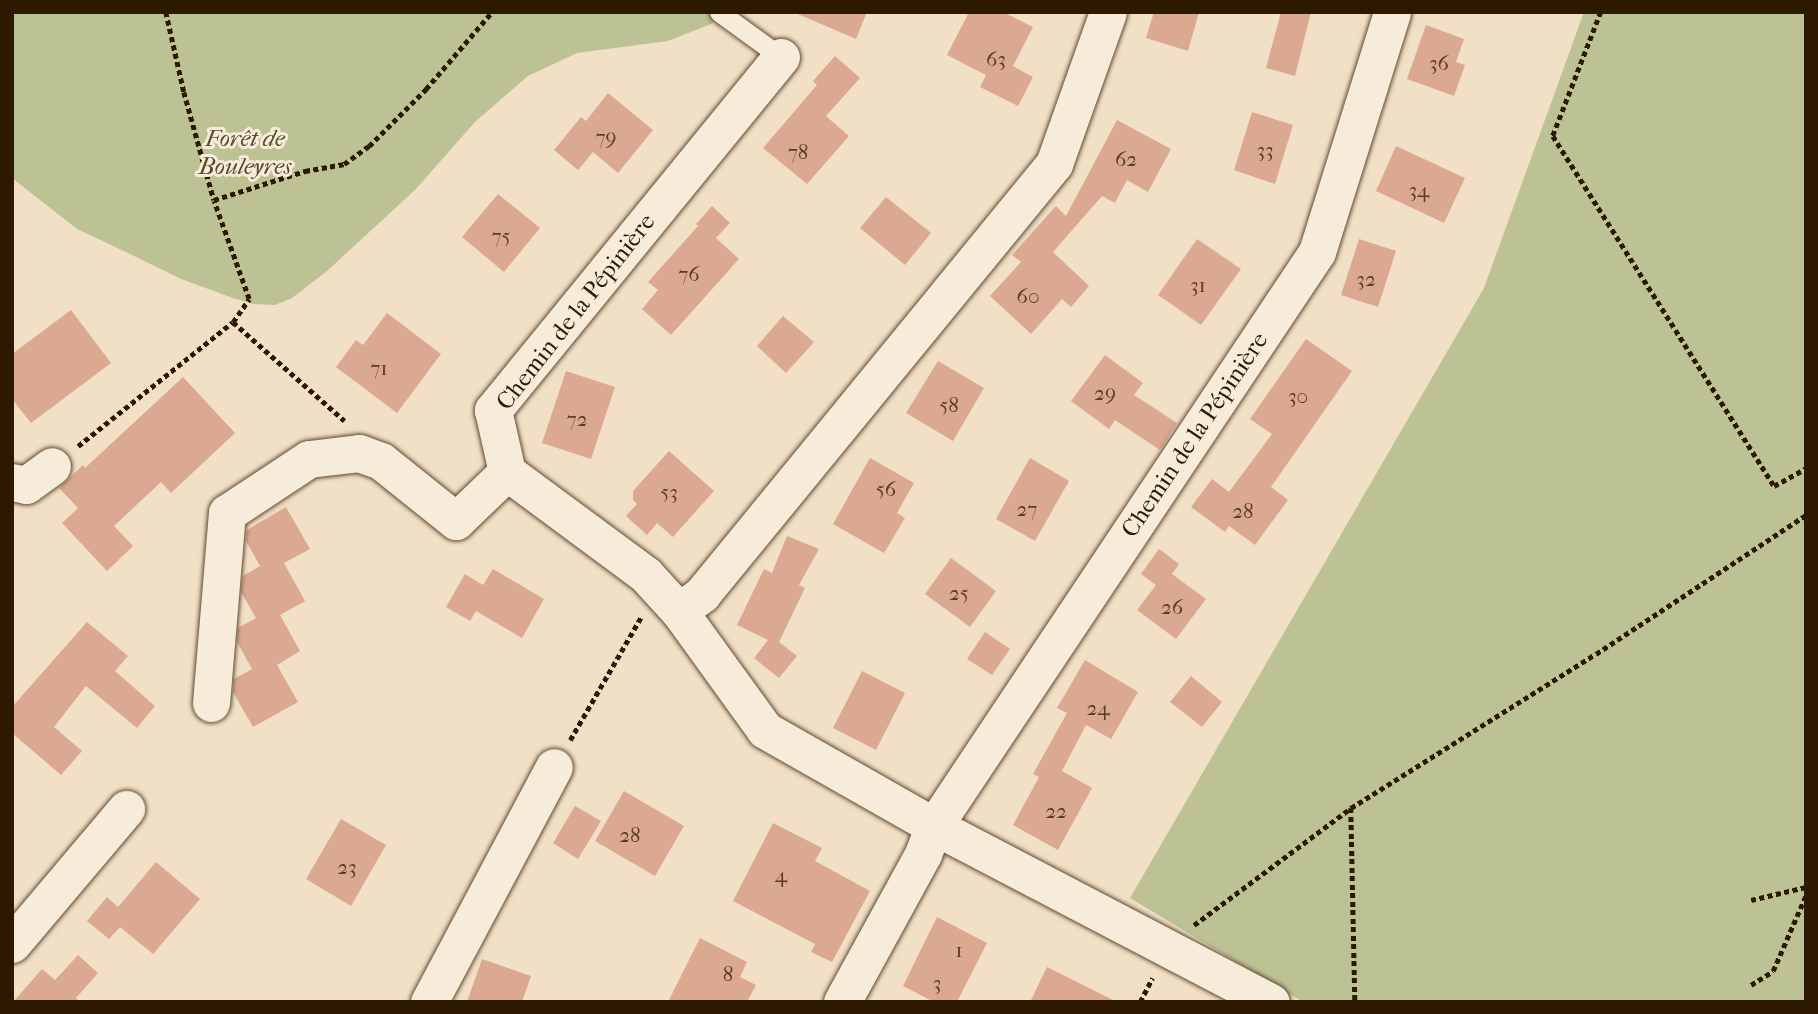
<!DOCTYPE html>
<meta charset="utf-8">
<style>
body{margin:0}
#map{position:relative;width:1818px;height:1014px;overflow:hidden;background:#f2e0c6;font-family:"IM FELL French Canon",serif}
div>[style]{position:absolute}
.green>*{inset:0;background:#bcc294}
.building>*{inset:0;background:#dba892}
.path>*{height:4.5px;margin-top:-2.25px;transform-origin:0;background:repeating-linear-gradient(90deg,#2c1900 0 5px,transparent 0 8.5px)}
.roads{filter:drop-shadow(0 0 2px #5e4b32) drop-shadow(0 0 2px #5e4b32)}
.lane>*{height:19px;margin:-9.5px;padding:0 9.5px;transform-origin:9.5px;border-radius:9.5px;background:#f7ebda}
.street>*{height:37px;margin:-18.5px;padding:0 18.5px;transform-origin:18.5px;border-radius:18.5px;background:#f7ebda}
span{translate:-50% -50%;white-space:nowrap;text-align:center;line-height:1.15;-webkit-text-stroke:6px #f7ebda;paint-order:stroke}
.number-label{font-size:21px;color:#583d24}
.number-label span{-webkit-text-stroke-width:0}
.park-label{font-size:24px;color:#574c2c;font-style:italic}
.street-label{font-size:24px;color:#2c1900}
.frame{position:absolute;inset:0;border:14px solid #2c1900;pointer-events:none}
</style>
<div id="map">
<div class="green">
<div style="clip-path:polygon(12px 12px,725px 12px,711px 24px,668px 41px,577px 53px,528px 76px,475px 122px,415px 190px,327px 271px,292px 298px,275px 305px,253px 304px,233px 298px,181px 279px,128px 253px,77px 229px,12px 178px)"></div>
<div style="clip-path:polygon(1584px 12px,1806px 12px,1806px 1002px,1303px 1002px,1130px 898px,1484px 288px)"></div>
</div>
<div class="building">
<div style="clip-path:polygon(793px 12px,867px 12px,856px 39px)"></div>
<div style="clip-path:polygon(969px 12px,1003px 12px,1033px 27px,1013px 66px,1033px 77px,1018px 106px,980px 87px,986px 75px,947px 55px)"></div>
<div style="clip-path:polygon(1154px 12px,1199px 12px,1188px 51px,1146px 38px)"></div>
<div style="clip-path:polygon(1281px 12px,1311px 12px,1295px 76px,1266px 68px)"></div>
<div style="clip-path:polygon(1426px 25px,1464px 39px,1456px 62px,1465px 65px,1454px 96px,1407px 79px)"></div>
<div style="clip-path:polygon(835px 56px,860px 78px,826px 116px,849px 136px,807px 184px,763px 148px,817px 85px,813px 81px)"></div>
<div style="clip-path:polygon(608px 93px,653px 130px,618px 173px,593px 152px,578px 170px,554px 150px,581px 117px,586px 121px)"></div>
<div style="clip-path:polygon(1252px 112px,1293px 125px,1275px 184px,1234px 170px)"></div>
<div style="clip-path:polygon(1117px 120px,1171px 149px,1148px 192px,1127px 180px,1115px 203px,1102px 196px,1053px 252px,1089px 286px,1071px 307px,1062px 299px,1031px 334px,990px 296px,1021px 262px,1012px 255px,1056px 206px,1066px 216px)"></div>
<div style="clip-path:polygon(1396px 146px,1465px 178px,1444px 223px,1376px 191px)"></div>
<div style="clip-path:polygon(498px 194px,540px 228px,504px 272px,462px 237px)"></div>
<div style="clip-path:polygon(886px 197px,931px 233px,905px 265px,860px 228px)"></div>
<div style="clip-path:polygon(712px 206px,730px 223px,716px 238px,739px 259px,671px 335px,642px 309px,658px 290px,648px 282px,698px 226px,696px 224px)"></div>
<div style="clip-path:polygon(1197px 239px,1241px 269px,1201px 325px,1158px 295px)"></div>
<div style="clip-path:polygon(1359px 239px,1396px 251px,1378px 307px,1341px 295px)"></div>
<div style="clip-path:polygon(71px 310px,111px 363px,31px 423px,12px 399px,12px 354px)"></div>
<div style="clip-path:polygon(387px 313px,441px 354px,397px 413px,336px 367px,356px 340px,363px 345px)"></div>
<div style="clip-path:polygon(783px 316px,814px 342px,786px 373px,757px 346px)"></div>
<div style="clip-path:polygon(1306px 339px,1352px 371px,1271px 487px,1288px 500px,1255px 545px,1229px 526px,1225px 532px,1191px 507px,1212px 479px,1229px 492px,1272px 434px,1250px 419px)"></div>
<div style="clip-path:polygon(1105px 355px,1143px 383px,1134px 395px,1177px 423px,1160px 450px,1115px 420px,1109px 429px,1071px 401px)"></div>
<div style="clip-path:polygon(938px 361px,984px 388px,953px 441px,906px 413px)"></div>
<div style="clip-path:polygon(566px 371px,615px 387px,591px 459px,542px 443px)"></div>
<div style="clip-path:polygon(183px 377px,235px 433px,171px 493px,161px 482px,114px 526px,133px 546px,107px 571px,62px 523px,78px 508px,59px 488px,83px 465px,85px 468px)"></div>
<div style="clip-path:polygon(669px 451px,714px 491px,673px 537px,657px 523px,647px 535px,626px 516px,637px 504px,633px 500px,633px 491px)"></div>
<div style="clip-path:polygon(870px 458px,914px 483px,897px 513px,905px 518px,884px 553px,833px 524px)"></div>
<div style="clip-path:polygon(1030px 458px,1069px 481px,1035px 541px,996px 519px)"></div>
<div style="clip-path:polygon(286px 507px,310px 549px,284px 563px,305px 601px,280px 615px,300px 651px,277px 665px,298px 702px,253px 727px,233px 692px,234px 679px,252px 669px,237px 642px,238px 628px,256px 618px,241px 592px,243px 576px,260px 566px,246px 541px,247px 530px)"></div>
<div style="clip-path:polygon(787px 536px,819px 549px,799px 585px,805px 588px,779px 642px,797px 656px,779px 678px,754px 658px,768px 640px,737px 625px,764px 569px,772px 573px)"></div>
<div style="clip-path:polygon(1159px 549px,1179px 564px,1172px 574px,1206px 599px,1176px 639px,1137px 610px,1156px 585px,1141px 574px)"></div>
<div style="clip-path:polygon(951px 558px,996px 591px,970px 627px,925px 594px)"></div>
<div style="clip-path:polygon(493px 569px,544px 599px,522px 638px,476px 611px,470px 621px,446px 607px,465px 574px,483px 585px)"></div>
<div style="clip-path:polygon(87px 622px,128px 656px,115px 671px,155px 706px,137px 728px,86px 686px,54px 727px,82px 751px,61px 775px,12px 733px,12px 707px)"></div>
<div style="clip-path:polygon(985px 632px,1010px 649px,992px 675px,967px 659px)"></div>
<div style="clip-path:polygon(1085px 660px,1138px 692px,1111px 739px,1086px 725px,1062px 771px,1092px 788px,1058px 850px,1013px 825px,1039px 777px,1033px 774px,1067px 713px,1057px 708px)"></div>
<div style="clip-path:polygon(862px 671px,905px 693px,876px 750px,833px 728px)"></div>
<div style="clip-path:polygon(1191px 676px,1222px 702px,1202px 727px,1170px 702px)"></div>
<div style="clip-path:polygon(624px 791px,684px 826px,655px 876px,595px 841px)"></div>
<div style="clip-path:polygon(575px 806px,601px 821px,578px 859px,553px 843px)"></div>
<div style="clip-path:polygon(341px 819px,386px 845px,351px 906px,306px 879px)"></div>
<div style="clip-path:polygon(773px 823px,822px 848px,815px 861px,870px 891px,832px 962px,811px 952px,815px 944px,733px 901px)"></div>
<div style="clip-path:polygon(156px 862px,200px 899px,153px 954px,120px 927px,109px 939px,87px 921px,107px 897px,118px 907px)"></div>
<div style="clip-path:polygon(937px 917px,987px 943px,957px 1002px,934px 1002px,903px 986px)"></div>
<div style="clip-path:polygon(700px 938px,747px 962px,740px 977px,756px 985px,747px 1002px,668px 1002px)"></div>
<div style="clip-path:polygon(78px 955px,98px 973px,76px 998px,80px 1002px,13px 1002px,42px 969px,55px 980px)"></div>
<div style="clip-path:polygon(482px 959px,531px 976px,522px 1002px,467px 1002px)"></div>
<div style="clip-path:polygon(1047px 967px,1117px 1002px,1030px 1002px)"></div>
</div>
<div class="path">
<div style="left:166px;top:12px;width:82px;rotate:77.3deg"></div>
<div style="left:184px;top:92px;width:112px;rotate:74.5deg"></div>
<div style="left:214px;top:200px;width:96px;rotate:-17.7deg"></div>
<div style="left:305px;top:171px;width:40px;rotate:-10deg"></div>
<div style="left:344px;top:164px;width:31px;rotate:-36deg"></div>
<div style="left:369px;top:146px;width:81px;rotate:-45deg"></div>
<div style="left:426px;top:89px;width:101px;rotate:-49.4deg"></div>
<div style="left:1601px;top:12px;width:133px;rotate:111.2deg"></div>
<div style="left:1553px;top:136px;width:414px;rotate:57.7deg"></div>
<div style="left:1774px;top:486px;width:37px;rotate:-29deg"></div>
<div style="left:233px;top:322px;width:149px;rotate:41.5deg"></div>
<div style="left:78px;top:446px;width:198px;rotate:-38.7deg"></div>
<div style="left:233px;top:322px;width:28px;rotate:-55deg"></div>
<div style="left:249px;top:299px;width:104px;rotate:-109.7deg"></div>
<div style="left:570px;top:740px;width:142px;rotate:-60deg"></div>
<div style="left:1351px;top:808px;width:194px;rotate:88.8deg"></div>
<div style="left:1751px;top:900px;width:57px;rotate:-13.3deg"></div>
<div style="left:1194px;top:925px;width:196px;rotate:-36.7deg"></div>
<div style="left:1351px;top:808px;width:289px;rotate:-32.2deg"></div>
<div style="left:1596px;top:654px;width:252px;rotate:-33.5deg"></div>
<div style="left:1751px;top:985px;width:26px;rotate:-32deg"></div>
<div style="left:1773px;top:971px;width:83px;rotate:-66.5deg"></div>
<div style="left:1140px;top:1002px;width:27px;rotate:-63deg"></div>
</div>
<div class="roads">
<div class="lane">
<div style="left:719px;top:12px;width:77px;rotate:36deg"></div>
</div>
<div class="street">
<div style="left:781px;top:57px;width:456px;rotate:129.2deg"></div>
<div style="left:493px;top:410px;width:64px;rotate:77.3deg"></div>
<div style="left:507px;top:472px;width:173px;rotate:36.5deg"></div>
<div style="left:646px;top:575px;width:49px;rotate:47.5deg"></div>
<div style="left:679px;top:611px;width:147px;rotate:54.1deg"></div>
<div style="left:765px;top:730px;width:194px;rotate:29.6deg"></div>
<div style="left:934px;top:826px;width:380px;rotate:27.6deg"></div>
<div style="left:12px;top:482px;width:14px;rotate:12deg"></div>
<div style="left:26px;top:485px;width:32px;rotate:-36deg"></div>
<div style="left:679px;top:611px;width:29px;rotate:-36deg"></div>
<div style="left:702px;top:594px;width:556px;rotate:-50.7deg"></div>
<div style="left:1054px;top:164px;width:161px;rotate:-70.4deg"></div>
<div style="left:211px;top:703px;width:191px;rotate:-85.2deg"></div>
<div style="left:227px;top:513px;width:98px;rotate:-33.4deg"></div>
<div style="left:309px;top:459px;width:50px;rotate:-6.8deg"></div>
<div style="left:359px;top:453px;width:23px;rotate:20deg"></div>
<div style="left:381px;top:461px;width:96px;rotate:38.7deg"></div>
<div style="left:456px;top:521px;width:71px;rotate:-43.9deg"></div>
<div style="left:12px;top:944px;width:177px;rotate:-49.8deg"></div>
<div style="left:429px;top:1002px;width:266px;rotate:-62deg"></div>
<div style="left:842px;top:1002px;width:169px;rotate:-61.3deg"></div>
<div style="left:923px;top:854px;width:30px;rotate:-69deg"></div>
<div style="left:934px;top:826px;width:690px;rotate:-56.29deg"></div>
<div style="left:1317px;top:252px;width:251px;rotate:-72.6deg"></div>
</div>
</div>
<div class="number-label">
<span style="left:996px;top:59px">63</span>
<span style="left:1439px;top:63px">36</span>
<span style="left:606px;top:137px">79</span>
<span style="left:1265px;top:150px">33</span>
<span style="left:798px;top:152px">78</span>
<span style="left:1126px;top:159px">62</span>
<span style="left:1419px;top:190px">34</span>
<span style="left:501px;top:236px">75</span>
<span style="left:689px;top:274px">76</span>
<span style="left:1366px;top:279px">32</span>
<span style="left:1198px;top:285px">31</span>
<span style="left:1028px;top:296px">60</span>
<span style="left:379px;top:368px">71</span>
<span style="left:1105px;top:393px">29</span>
<span style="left:1298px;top:396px">30</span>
<span style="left:949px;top:405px">58</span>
<span style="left:577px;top:419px">72</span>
<span style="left:886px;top:489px">56</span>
<span style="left:669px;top:492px">53</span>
<span style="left:1027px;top:509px">27</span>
<span style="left:1243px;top:511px">28</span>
<span style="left:959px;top:593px">25</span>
<span style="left:1172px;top:607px">26</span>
<span style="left:1098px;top:708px">24</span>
<span style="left:1056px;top:811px">22</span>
<span style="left:630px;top:835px">28</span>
<span style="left:347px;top:867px">23</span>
<span style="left:781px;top:875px">4</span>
<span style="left:959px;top:950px">1</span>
<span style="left:728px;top:974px">8</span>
<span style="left:937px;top:983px">3</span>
</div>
<div class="park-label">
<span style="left:245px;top:153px">Forêt de<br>Bouleyres</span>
</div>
<div class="street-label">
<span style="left:576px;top:312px;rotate:-52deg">Chemin de la Pépinière</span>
<span style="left:1195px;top:435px;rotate:-56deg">Chemin de la Pépinière</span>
</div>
<div class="frame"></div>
</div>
